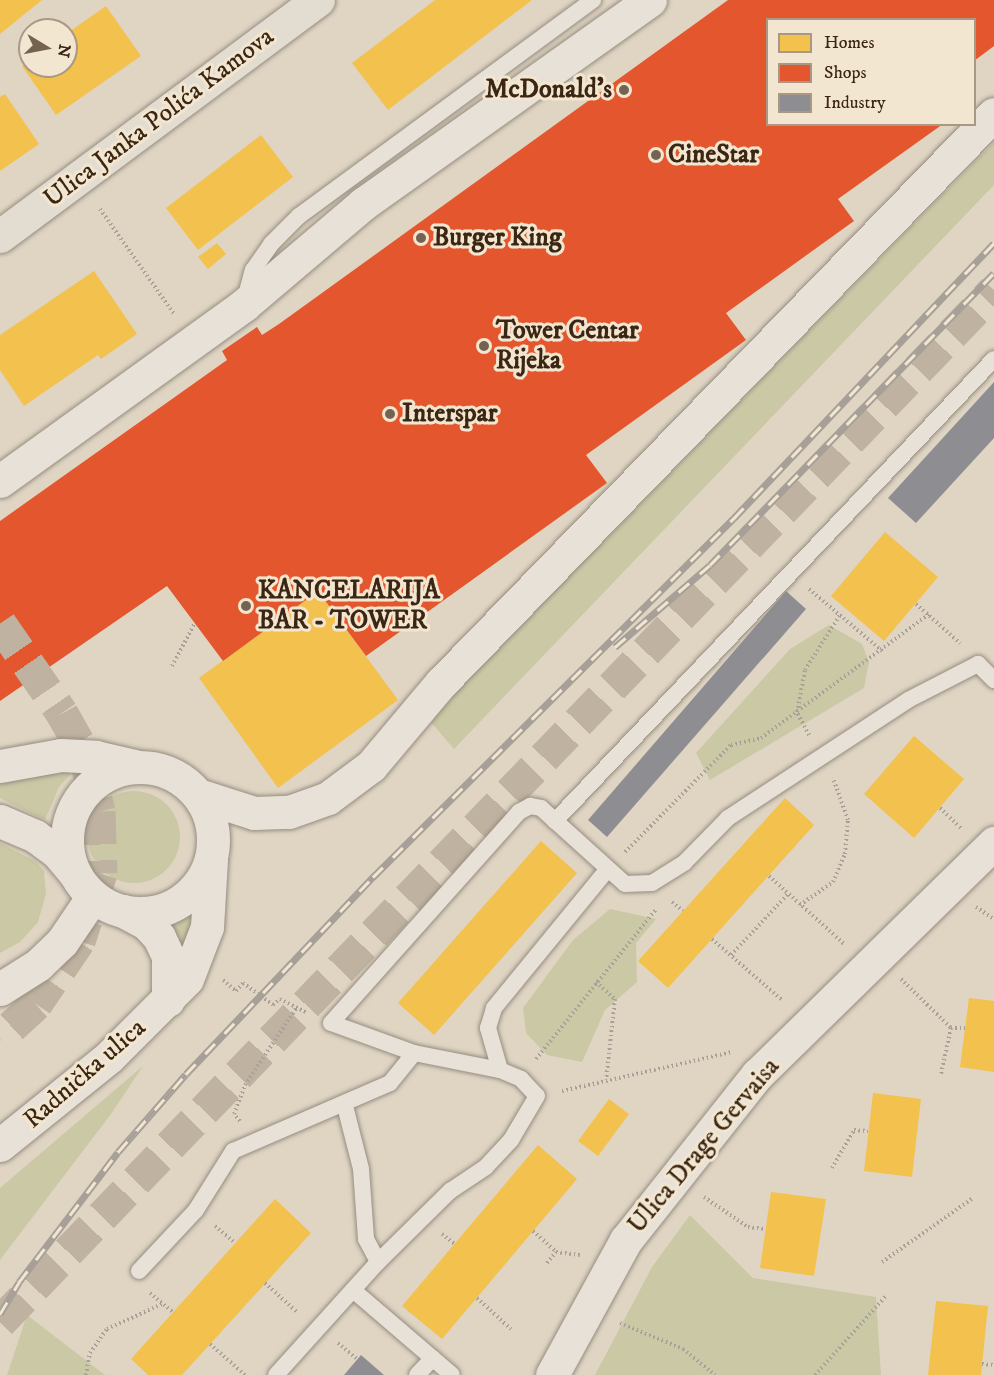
<!DOCTYPE html>
<meta charset="utf-8">
<style>
body{margin:0}
#map{position:relative;width:994px;height:1375px;overflow:hidden;background:#e0d5c3;font-family:"IM FELL DW Pica",serif}
div>[style]{position:absolute}
.green>*{inset:0;background:#cbc8a5}
.round{border-radius:50%}
.homes>*{inset:0;background:#f2c14e}
.shops>*{inset:0;background:#e4572e}
.industry>*{inset:0;background:#8d8d92}
.trunk-tunnel>*{height:33px;margin-top:-16.5px;transform-origin:0;background:repeating-linear-gradient(90deg,#bfb2a0 0 33px,transparent 0 49px)}
.path>*{height:4px;margin-top:-2px;transform-origin:0;background:repeating-linear-gradient(90deg,#a7a098 0 1.5px,transparent 0 4.5px)}
.roads{filter:drop-shadow(0 0 2px #968d80) drop-shadow(0 0 2px #968d80)}
.service>*{height:16px;margin:-8px;padding:0 8px;transform-origin:8px;border-radius:8px;background:#e7e1d7}
.minor>*{height:33px;margin:-16.5px;padding:0 16.5px;transform-origin:16.5px;border-radius:16.5px;background:#e7e1d7}
.secondary>*{height:33px;margin:-16.5px;padding:0 16.5px;transform-origin:16.5px;border-radius:16.5px;background:#e7e1d7}
.secondary>.ring{margin:-16.5px;padding:0;box-sizing:content-box;background:none;border:33px solid #e7e1d7;border-radius:50%}
.primary>*{height:33px;margin:-16.5px;padding:0 16.5px;transform-origin:16.5px;border-radius:16.5px;background:#e3dcd1}
.rail>*{height:7px;margin-top:-3.5px;transform-origin:0;background:repeating-linear-gradient(90deg,#f3e6d0 0 14px,#a7a098 0 28px);box-sizing:border-box;border-block:2px solid #a7a098}
.dots>*{width:16px;height:16px;translate:-50% -50%;box-sizing:border-box;border:3px solid #f3e6d0;border-radius:50%}
span{translate:-50% -50%;white-space:nowrap;text-align:center;line-height:1.15;-webkit-text-stroke:6px #f3e6d0;paint-order:stroke}
.poi-label{font-size:26px;color:#3a2613;font-weight:700}
.right{translate:-100% -50%;text-align:right}
.left{translate:0 -50%;text-align:left}
.street-label{font-size:26px;color:#3a2613}
.legend{position:absolute;left:766px;top:18px;width:210px;height:108px;box-sizing:border-box;background:#f3e6d0;border:2px solid #a99984;margin:0;padding:8px 10px;list-style:none;font-size:18px;color:#3a2613}
.legend li{display:flex;align-items:center;gap:12px;height:30px}
.legend b{width:30px;border:2px solid #a99984}
.north{position:absolute;left:18px;top:18px;width:60px;height:60px;box-sizing:border-box;background:#f3e6d0;border:2px solid #a99984;border-radius:50%;rotate:100deg;font-size:16px;font-weight:700;line-height:24px;text-align:center;color:#3a2613}
.north::after{content:'';display:block;margin:auto;width:21px;height:27px;background:#746351;clip-path:polygon(50% 0,100% 100%,50% 72%,0 100%)}
</style>
<div id="map">
<div class="green">
<div style="clip-path:polygon(994px 142px,994px 185px,454px 749px,429px 720px)"></div>
<div style="clip-path:polygon(829px 625px,862px 644px,869px 662px,864px 688px,710px 780px,696px 753px,790px 649px)"></div>
<div style="clip-path:polygon(77px 767px,59px 787px,45px 820px,0 798px,0 777px)"></div>
<div class="round" style="left:88px;top:791px;width:92px;height:92px"></div>
<div style="clip-path:polygon(0 843px,35px 861px,44px 871px,46px 894px,38px 922px,20px 942px,0 953px)"></div>
<div style="clip-path:polygon(199px 899px,181px 958px,168px 920px)"></div>
<div style="clip-path:polygon(610px 909px,656px 919px,636px 943px,637px 982px,605px 1010px,582px 1062px,547px 1055px,526px 1033px,523px 1008px,573px 940px)"></div>
<div style="clip-path:polygon(143px 1066px,111px 1114px,0 1260px,0 1188px)"></div>
<div style="clip-path:polygon(690px 1215px,753px 1278px,876px 1297px,881px 1375px,595px 1375px,652px 1267px)"></div>
<div style="clip-path:polygon(27px 1315px,105px 1375px,7px 1375px)"></div>
</div>
<div class="homes">
<div style="clip-path:polygon(0 0,42px 0,0 34px)"></div>
<div style="clip-path:polygon(435px 0,532px 0,388px 110px,352px 63px)"></div>
<div style="clip-path:polygon(106px 6px,141px 56px,56px 115px,22px 66px,30px 60px,30px 66px,66px 66px,66px 34px)"></div>
<div style="clip-path:polygon(5px 94px,39px 144px,0 171px,0 97px)"></div>
<div style="clip-path:polygon(261px 135px,293px 177px,198px 250px,166px 208px)"></div>
<div style="clip-path:polygon(217px 243px,226px 254px,208px 269px,198px 257px)"></div>
<div style="clip-path:polygon(94px 271px,137px 334px,101px 359px,98px 355px,24px 406px,0 370px,0 335px)"></div>
<div style="clip-path:polygon(885px 532px,938px 577px,884px 641px,831px 596px)"></div>
<div style="clip-path:polygon(318px 591px,398px 700px,278px 788px,199px 678px)"></div>
<div style="clip-path:polygon(914px 736px,964px 779px,914px 838px,864px 794px)"></div>
<div style="clip-path:polygon(785px 798px,814px 825px,668px 988px,638px 961px)"></div>
<div style="clip-path:polygon(541px 841px,577px 873px,434px 1035px,398px 1003px)"></div>
<div style="clip-path:polygon(969px 998px,994px 1001px,994px 1072px,960px 1067px)"></div>
<div style="clip-path:polygon(873px 1093px,921px 1099px,912px 1177px,864px 1171px)"></div>
<div style="clip-path:polygon(609px 1099px,629px 1114px,598px 1156px,578px 1141px)"></div>
<div style="clip-path:polygon(538px 1145px,577px 1179px,442px 1339px,402px 1306px)"></div>
<div style="clip-path:polygon(771px 1192px,826px 1199px,814px 1276px,760px 1268px)"></div>
<div style="clip-path:polygon(275px 1199px,311px 1233px,182px 1375px,148px 1375px,131px 1359px)"></div>
<div style="clip-path:polygon(936px 1301px,988px 1306px,981px 1375px,928px 1375px)"></div>
</div>
<div class="shops">
<div style="clip-path:polygon(728px 0,994px 0,994px 46px,974px 61px,974px 20px,768px 20px,768px 124px,943px 124px,838px 199px,854px 221px,726px 313px,746px 340px,586px 455px,607px 483px,366px 656px,318px 591px,223px 661px,167px 586px,0 701px,0 521px,227px 360px,222px 351px,257px 327px,262px 335px,279px 324px)"></div>
</div>
<div class="industry">
<div style="clip-path:polygon(994px 382px,994px 438px,916px 523px,888px 498px)"></div>
<div style="clip-path:polygon(786px 591px,806px 609px,607px 837px,588px 820px)"></div>
<div style="clip-path:polygon(361px 1355px,384px 1375px,344px 1375px)"></div>
</div>
<div class="trunk-tunnel">
<div style="left:0;top:623px;width:109px;rotate:55.4deg"></div>
<div style="left:62px;top:713px;width:45px;rotate:60.6deg"></div>
<div style="left:84px;top:752px;width:61px;rotate:75.7deg"></div>
<div style="left:99px;top:811px;width:62px;rotate:88.2deg"></div>
<div style="left:101px;top:873px;width:71px;rotate:107.9deg"></div>
<div style="left:79px;top:941px;width:76px;rotate:124.3deg"></div>
<div style="left:36px;top:1004px;width:49px;rotate:137.5deg"></div>
<div style="left:0;top:1322px;width:1433px;rotate:-46.07deg"></div>
</div>
<div class="path">
<div style="left:100px;top:209px;width:128px;rotate:54.8deg"></div>
<div style="left:809px;top:589px;width:96px;rotate:40.3deg"></div>
<div style="left:916px;top:604px;width:59px;rotate:41.6deg"></div>
<div style="left:172px;top:666px;width:49px;rotate:-61.9deg"></div>
<div style="left:809px;top:735px;width:26px;rotate:-118deg"></div>
<div style="left:797px;top:712px;width:43px;rotate:-79.2deg"></div>
<div style="left:805px;top:670px;width:65px;rotate:-57.5deg"></div>
<div style="left:940px;top:808px;width:29px;rotate:44deg"></div>
<div style="left:625px;top:852px;width:151px;rotate:-45.3deg"></div>
<div style="left:731px;top:745px;width:31px;rotate:-13deg"></div>
<div style="left:761px;top:738px;width:209px;rotate:-36.4deg"></div>
<div style="left:769px;top:876px;width:101px;rotate:42.2deg"></div>
<div style="left:672px;top:902px;width:14px;rotate:39deg"></div>
<div style="left:800px;top:905px;width:40px;rotate:-34.9deg"></div>
<div style="left:833px;top:882px;width:30px;rotate:-67deg"></div>
<div style="left:845px;top:854px;width:34px;rotate:-85deg"></div>
<div style="left:848px;top:820px;width:45px;rotate:-109.7deg"></div>
<div style="left:976px;top:907px;width:22px;rotate:34deg"></div>
<div style="left:712px;top:939px;width:94px;rotate:41.1deg"></div>
<div style="left:731px;top:955px;width:83px;rotate:-46.9deg"></div>
<div style="left:901px;top:979px;width:70px;rotate:44.4deg"></div>
<div style="left:951px;top:1028px;width:47px;rotate:102.3deg"></div>
<div style="left:223px;top:980px;width:17px;rotate:40deg"></div>
<div style="left:236px;top:991px;width:11px;rotate:-49deg"></div>
<div style="left:243px;top:983px;width:37px;rotate:36deg"></div>
<div style="left:273px;top:1005px;width:9px;rotate:-41deg"></div>
<div style="left:280px;top:999px;width:31px;rotate:27deg"></div>
<div style="left:596px;top:982px;width:25px;rotate:42deg"></div>
<div style="left:615px;top:999px;width:81px;rotate:96.3deg"></div>
<div style="left:951px;top:1028px;width:14px"></div>
<div style="left:536px;top:1059px;width:193px;rotate:-51.3deg"></div>
<div style="left:562px;top:1091px;width:174px;rotate:-12.9deg"></div>
<div style="left:240px;top:1121px;width:9px;rotate:-131deg"></div>
<div style="left:234px;top:1114px;width:31px;rotate:-69deg"></div>
<div style="left:245px;top:1085px;width:94px;rotate:-56.3deg"></div>
<div style="left:832px;top:1168px;width:44px;rotate:-59.9deg"></div>
<div style="left:854px;top:1130px;width:14px;rotate:4deg"></div>
<div style="left:704px;top:1197px;width:53px;rotate:34.3deg"></div>
<div style="left:748px;top:1227px;width:18px;rotate:6deg"></div>
<div style="left:215px;top:1226px;width:26px;rotate:40deg"></div>
<div style="left:533px;top:1231px;width:31px;rotate:42deg"></div>
<div style="left:442px;top:1234px;width:16px;rotate:38deg"></div>
<div style="left:882px;top:1262px;width:111px;rotate:-35.1deg"></div>
<div style="left:547px;top:1263px;width:14px;rotate:-51deg"></div>
<div style="left:556px;top:1252px;width:24px;rotate:7deg"></div>
<div style="left:265px;top:1283px;width:45px;rotate:42.3deg"></div>
<div style="left:150px;top:1293px;width:30px;rotate:40deg"></div>
<div style="left:477px;top:1298px;width:46px;rotate:42.4deg"></div>
<div style="left:620px;top:1323px;width:68px;rotate:22.4deg"></div>
<div style="left:683px;top:1349px;width:41px;rotate:39.1deg"></div>
<div style="left:338px;top:1343px;width:26px;rotate:40deg"></div>
<div style="left:210px;top:1344px;width:47px;rotate:41.5deg"></div>
<div style="left:982px;top:1364px;width:12px;rotate:5deg"></div>
<div style="left:86px;top:1375px;width:22px;rotate:-80deg"></div>
<div style="left:90px;top:1353px;width:29px;rotate:-55deg"></div>
<div style="left:107px;top:1329px;width:60px;rotate:-24.4deg"></div>
<div style="left:815px;top:1375px;width:106px;rotate:-48.1deg"></div>
</div>
<div class="roads">
<div class="service">
<div style="left:245px;top:299px;width:30px;rotate:-75deg"></div>
<div style="left:253px;top:270px;width:32px;rotate:-55deg"></div>
<div style="left:271px;top:244px;width:40px;rotate:-45deg"></div>
<div style="left:299px;top:216px;width:365px;rotate:-36.3deg"></div>
<div style="left:555px;top:821px;width:637px;rotate:-46.46deg"></div>
<div style="left:414px;top:1053px;width:88px;rotate:-160.1deg"></div>
<div style="left:331px;top:1023px;width:283px;rotate:-48.3deg"></div>
<div style="left:519px;top:812px;width:13px;rotate:-29deg"></div>
<div style="left:530px;top:806px;width:11px;rotate:10deg"></div>
<div style="left:541px;top:808px;width:113px;rotate:42.1deg"></div>
<div style="left:625px;top:884px;width:27px;rotate:-2deg"></div>
<div style="left:652px;top:883px;width:38px;rotate:-32deg"></div>
<div style="left:684px;top:863px;width:63px;rotate:-45.6deg"></div>
<div style="left:728px;top:818px;width:215px;rotate:-33.2deg"></div>
<div style="left:908px;top:700px;width:79px;rotate:-27.2deg"></div>
<div style="left:978px;top:664px;width:23px;rotate:45deg"></div>
<div style="left:500px;top:1070px;width:44px;rotate:-105.9deg"></div>
<div style="left:488px;top:1028px;width:21px;rotate:-73deg"></div>
<div style="left:494px;top:1008px;width:178px;rotate:-50.7deg"></div>
<div style="left:345px;top:1106px;width:65px;rotate:75.7deg"></div>
<div style="left:361px;top:1169px;width:70px;rotate:85.9deg"></div>
<div style="left:366px;top:1239px;width:26px;rotate:62deg"></div>
<div style="left:139px;top:1271px;width:83px;rotate:-46.9deg"></div>
<div style="left:196px;top:1210px;width:70px;rotate:-57.9deg"></div>
<div style="left:233px;top:1151px;width:171px;rotate:-23.4deg"></div>
<div style="left:390px;top:1083px;width:38px;rotate:-51deg"></div>
<div style="left:414px;top:1053px;width:88px;rotate:11.2deg"></div>
<div style="left:500px;top:1070px;width:23px;rotate:23deg"></div>
<div style="left:521px;top:1079px;width:23px;rotate:47deg"></div>
<div style="left:537px;top:1096px;width:51px;rotate:120.6deg"></div>
<div style="left:511px;top:1140px;width:37px;rotate:133deg"></div>
<div style="left:486px;top:1167px;width:43px;rotate:146.3deg"></div>
<div style="left:450px;top:1191px;width:101px;rotate:135.4deg"></div>
<div style="left:378px;top:1262px;width:152px;rotate:132.1deg"></div>
<div style="left:353px;top:1290px;width:130px;rotate:40.6deg"></div>
<div style="left:417px;top:1375px;width:23px;rotate:-47deg"></div>
</div>
<div class="minor">
<div style="left:0;top:481px;width:301px;rotate:-35.8deg"></div>
<div style="left:244px;top:305px;width:156px;rotate:-40.3deg"></div>
<div style="left:363px;top:204px;width:352px;rotate:-35.4deg"></div>
<div style="left:198px;top:795px;width:59px;rotate:17.8deg"></div>
<div style="left:254px;top:813px;width:35px;rotate:-2deg"></div>
<div style="left:289px;top:812px;width:41px;rotate:-19.7deg"></div>
<div style="left:328px;top:798px;width:54px;rotate:-36.7deg"></div>
<div style="left:371px;top:766px;width:109px;rotate:-49.9deg"></div>
<div style="left:441px;top:683px;width:793px;rotate:-45.82deg"></div>
<div style="left:0;top:989px;width:45px;rotate:-32.3deg"></div>
<div style="left:38px;top:965px;width:33px;rotate:-44deg"></div>
<div style="left:62px;top:942px;width:55px;rotate:-56deg"></div>
<div style="left:552px;top:1375px;width:154px;rotate:-61.3deg"></div>
<div style="left:626px;top:1240px;width:211px;rotate:-51.6deg"></div>
<div style="left:757px;top:1075px;width:332px;rotate:-44.4deg"></div>
</div>
<div class="secondary">
<div style="left:0;top:766px;width:62px;rotate:-10.2deg"></div>
<div style="left:61px;top:755px;width:35px;rotate:3deg"></div>
<div style="left:96px;top:757px;width:40px;rotate:13deg"></div>
<div class="ring" style="left:67px;top:767px;width:113px;height:113px"></div>
<div style="left:0;top:821px;width:38px;rotate:23deg"></div>
<div style="left:35px;top:836px;width:26px;rotate:36deg"></div>
<div style="left:56px;top:851px;width:30px;rotate:50deg"></div>
<div style="left:123px;top:911px;width:26px;rotate:28deg"></div>
<div style="left:146px;top:923px;width:19px;rotate:47deg"></div>
<div style="left:159px;top:937px;width:21px;rotate:65deg"></div>
<div style="left:168px;top:956px;width:44px;rotate:90deg"></div>
<div style="left:0;top:1145px;width:140px;rotate:-38.9deg"></div>
<div style="left:109px;top:1057px;width:110px;rotate:-45deg"></div>
<div style="left:187px;top:979px;width:56px;rotate:-69deg"></div>
<div style="left:207px;top:927px;width:68px;rotate:-86.6deg"></div>
</div>
<div class="primary">
<div style="left:0;top:236px;width:396px;rotate:-36.6deg"></div>
</div>
</div>
<div class="rail">
<div style="left:615px;top:647px;width:125px;rotate:-40.8deg"></div>
<div style="left:710px;top:565px;width:407px;rotate:-45.8deg"></div>
<div style="left:0;top:1314px;width:37px;rotate:-59deg"></div>
<div style="left:19px;top:1282px;width:163px;rotate:-52.7deg"></div>
<div style="left:118px;top:1152px;width:103px;rotate:-48.9deg"></div>
<div style="left:186px;top:1074px;width:272px;rotate:-46.5deg"></div>
<div style="left:373px;top:877px;width:509px;rotate:-44.84deg"></div>
<div style="left:734px;top:518px;width:378px;rotate:-46.6deg"></div>
</div>
<div class="dots">
<div style="left:624px;top:90px;background:#746351"></div>
<div style="left:656px;top:155px;background:#746351"></div>
<div style="left:421px;top:238px;background:#746351"></div>
<div style="left:484px;top:346px;background:#746351"></div>
<div style="left:390px;top:414px;background:#746351"></div>
<div style="left:246px;top:606px;background:#746351"></div>
</div>
<div class="poi-label">
<span class="right" style="left:612px;top:90px">McDonald's</span>
<span class="left" style="left:668px;top:155px">CineStar</span>
<span class="left" style="left:433px;top:238px">Burger King</span>
<span class="left" style="left:496px;top:346px">Tower Centar<br>Rijeka</span>
<span class="left" style="left:402px;top:414px">Interspar</span>
<span class="left" style="left:258px;top:606px">KANCELARIJA<br>BAR - TOWER</span>
</div>
<div class="street-label">
<span style="left:159px;top:118px;rotate:-37deg">Ulica Janka Polića Kamova</span>
<span style="left:85px;top:1074px;rotate:-41deg">Radnička ulica</span>
<span style="left:704px;top:1146px;rotate:-50deg">Ulica Drage Gervaisa</span>
</div>
<ul class="legend">
<li><b style="height:16px;background:#f2c14e"></b>Homes</li>
<li><b style="height:16px;background:#e4572e"></b>Shops</li>
<li><b style="height:16px;background:#8d8d92"></b>Industry</li>
</ul>
<div class="north">N</div>
</div>
